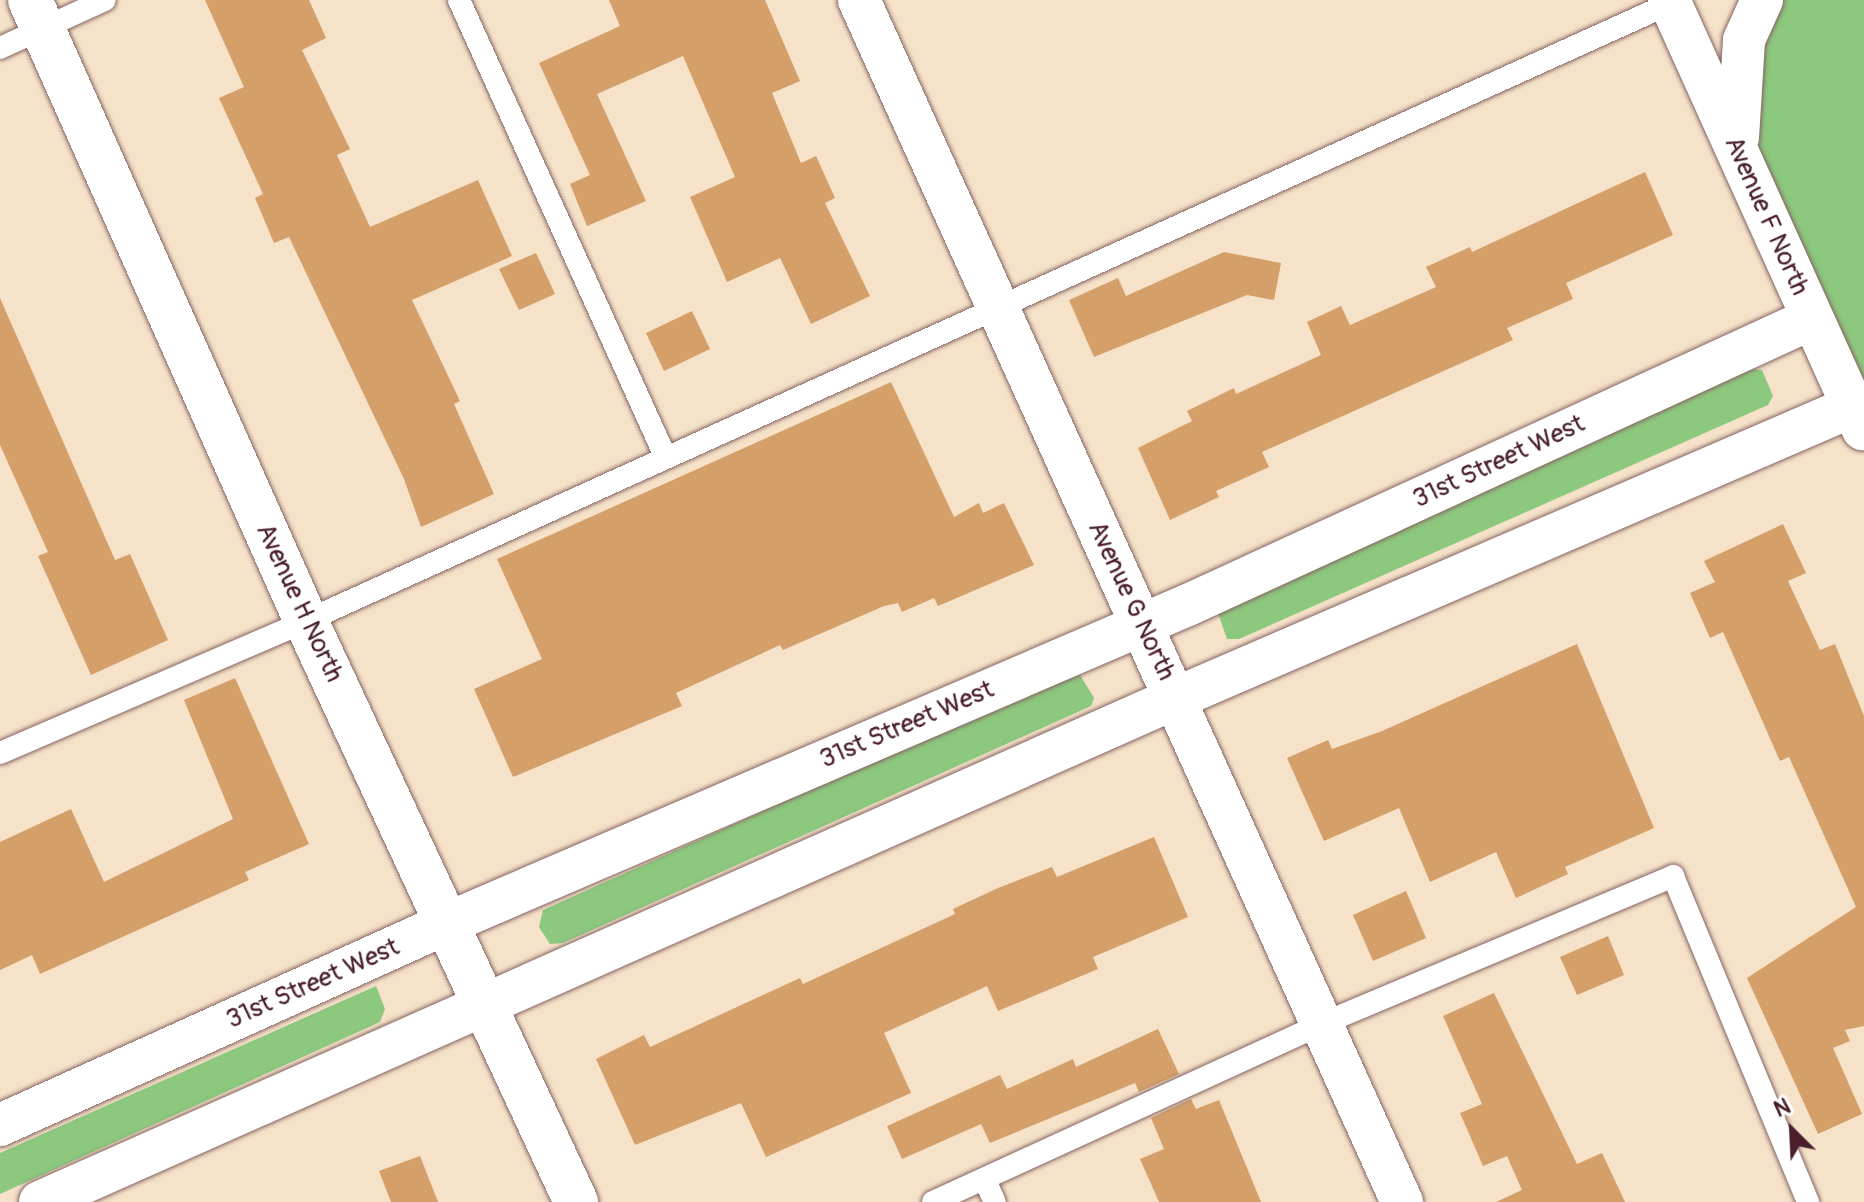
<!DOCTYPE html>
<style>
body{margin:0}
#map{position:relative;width:1864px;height:1202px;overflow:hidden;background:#f5e2c9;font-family:Pangolin,sans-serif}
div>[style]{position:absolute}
.green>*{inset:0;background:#8cc87e}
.building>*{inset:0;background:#d49f69}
.roads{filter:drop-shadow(0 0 2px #866362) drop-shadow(0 0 2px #866362)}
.service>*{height:22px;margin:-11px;padding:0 11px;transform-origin:11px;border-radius:11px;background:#fff}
.minor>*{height:42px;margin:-21px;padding:0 21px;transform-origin:21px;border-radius:21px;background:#fff}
.tertiary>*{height:44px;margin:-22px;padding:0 22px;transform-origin:22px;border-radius:22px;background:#fff}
span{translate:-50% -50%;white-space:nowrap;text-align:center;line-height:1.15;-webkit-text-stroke:7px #fff;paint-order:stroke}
.street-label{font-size:26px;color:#4a1f2b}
.north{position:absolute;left:1752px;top:1090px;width:80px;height:80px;-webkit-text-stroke:6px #fff;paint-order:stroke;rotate:336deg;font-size:22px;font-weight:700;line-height:32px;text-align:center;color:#4a1f2b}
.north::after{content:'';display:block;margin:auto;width:28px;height:36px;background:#4a1f2b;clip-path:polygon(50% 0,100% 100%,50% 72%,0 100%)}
</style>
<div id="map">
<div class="green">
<div style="clip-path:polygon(1762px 0,1864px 0,1864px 432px,1737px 151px)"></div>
<div style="clip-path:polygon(1752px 369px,1762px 370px,1773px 396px,1768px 405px,1239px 639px,1227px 639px,1217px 610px)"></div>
<div style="clip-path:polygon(1077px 670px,1094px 698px,1091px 706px,563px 943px,550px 944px,539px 927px,543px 910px)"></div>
<div style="clip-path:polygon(376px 986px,385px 1009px,380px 1022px,0 1194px,0 1153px)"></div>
</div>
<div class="building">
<div style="clip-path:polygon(205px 0,309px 0,326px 38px,302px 50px,350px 149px,337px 155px,370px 227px,478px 180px,512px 256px,412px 300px,460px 401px,454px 404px,494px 494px,421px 527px,404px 479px,289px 237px,274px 243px,255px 198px,263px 194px,219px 98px,244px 87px)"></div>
<div style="clip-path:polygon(609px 0,765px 0,800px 81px,772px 93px,801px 163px,816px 156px,835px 198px,825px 203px,870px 296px,811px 324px,780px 258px,727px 282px,690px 197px,735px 177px,683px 56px,597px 94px,646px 201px,587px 226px,570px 184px,590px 175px,539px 63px,620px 26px)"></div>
<div style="clip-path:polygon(1645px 172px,1673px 235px,1566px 283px,1573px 299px,1507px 328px,1513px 340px,1262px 452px,1269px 467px,1216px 491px,1219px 497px,1170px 520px,1138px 448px,1192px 421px,1187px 411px,1234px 388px,1236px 394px,1321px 355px,1307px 322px,1341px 306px,1350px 325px,1436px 287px,1426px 267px,1470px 247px,1472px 252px)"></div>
<div style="clip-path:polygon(1224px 252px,1281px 263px,1274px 300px,1247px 295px,1094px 357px,1069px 300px,1118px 278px,1126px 296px)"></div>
<div style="clip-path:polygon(536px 253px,555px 294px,519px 310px,499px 269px)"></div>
<div style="clip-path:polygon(0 298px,115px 560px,130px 554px,168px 640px,91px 675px,38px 556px,48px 552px,0 445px)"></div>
<div style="clip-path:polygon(692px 311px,710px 349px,664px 371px,646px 333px)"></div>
<div style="clip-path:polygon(891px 382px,954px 517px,979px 503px,983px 513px,1004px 503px,1034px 565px,938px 606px,934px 598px,902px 612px,898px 603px,884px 606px,783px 650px,780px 645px,676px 693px,682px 706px,513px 777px,474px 689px,542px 659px,497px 559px)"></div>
<div style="clip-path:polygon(1783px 524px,1806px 573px,1788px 581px,1820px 650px,1835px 644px,1864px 716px,1864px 1026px,1845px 1030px,1850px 1041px,1833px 1048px,1862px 1114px,1818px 1134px,1747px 978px,1856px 907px,1789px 757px,1780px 761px,1723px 632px,1710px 638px,1690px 593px,1715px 582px,1704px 561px)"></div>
<div style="clip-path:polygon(1577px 644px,1654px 828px,1565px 867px,1568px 874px,1516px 898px,1496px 852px,1430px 882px,1399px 808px,1324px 841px,1287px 758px,1328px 740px,1332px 749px,1382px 731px)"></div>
<div style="clip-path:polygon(235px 678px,309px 844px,245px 872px,249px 880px,40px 974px,32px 955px,0 970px,0 842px,71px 809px,104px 882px,233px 819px,184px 700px)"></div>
<div style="clip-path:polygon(1154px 837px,1188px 917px,1093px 957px,1098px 969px,998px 1011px,987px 986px,884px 1033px,911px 1093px,766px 1157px,741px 1103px,635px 1145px,596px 1059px,644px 1035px,650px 1047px,800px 978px,803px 984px,955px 914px,953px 909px,998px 888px,1052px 867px,1057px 877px)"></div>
<div style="clip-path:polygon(1406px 891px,1426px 938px,1373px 961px,1353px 915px)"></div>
<div style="clip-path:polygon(1608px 936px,1624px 975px,1577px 995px,1560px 957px)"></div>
<div style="clip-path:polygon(1494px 993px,1577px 1164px,1602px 1153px,1625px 1202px,1496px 1202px,1522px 1190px,1507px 1156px,1483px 1166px,1460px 1113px,1482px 1104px,1443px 1016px)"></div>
<div style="clip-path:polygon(1158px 1029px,1179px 1074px,1139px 1092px,1135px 1083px,990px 1143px,981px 1124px,902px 1159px,887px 1126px,1000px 1075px,1007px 1089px,1073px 1059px,1076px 1067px)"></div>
<div style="clip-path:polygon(1191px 1099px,1196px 1109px,1219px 1100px,1261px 1202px,1159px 1202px,1140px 1159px,1164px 1149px,1151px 1118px)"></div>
<div style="clip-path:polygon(420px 1156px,438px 1202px,391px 1202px,379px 1171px)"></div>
</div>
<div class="roads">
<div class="service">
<div style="left:459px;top:0;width:500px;rotate:65.69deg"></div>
<div style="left:0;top:48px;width:115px;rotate:-24.6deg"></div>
<div style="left:0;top:753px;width:333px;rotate:-23.3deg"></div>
<div style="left:306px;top:621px;width:1498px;rotate:-24.36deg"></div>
<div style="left:985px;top:1180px;width:24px;rotate:66deg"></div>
<div style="left:933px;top:1202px;width:430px;rotate:-24.6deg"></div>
<div style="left:1324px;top:1023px;width:379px;rotate:-22.8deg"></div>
<div style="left:1673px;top:876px;width:353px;rotate:67.5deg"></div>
</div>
<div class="minor">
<div style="left:859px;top:0;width:1319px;rotate:65.69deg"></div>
<div style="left:1669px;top:0;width:471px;rotate:65.7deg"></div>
<div style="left:1738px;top:138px;width:98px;rotate:-86.5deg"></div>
<div style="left:1744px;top:40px;width:44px;rotate:-65.8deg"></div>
<div style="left:0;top:1125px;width:494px;rotate:-24.3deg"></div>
<div style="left:450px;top:922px;width:803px;rotate:-23.25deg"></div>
<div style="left:1188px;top:605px;width:686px;rotate:-24.66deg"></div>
<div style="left:40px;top:1202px;width:1243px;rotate:-23.93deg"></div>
<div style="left:1176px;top:698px;width:735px;rotate:-23.32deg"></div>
</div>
<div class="tertiary">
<div style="left:30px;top:0;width:680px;rotate:66.04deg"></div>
<div style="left:306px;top:621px;width:641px;rotate:65.07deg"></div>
</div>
</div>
<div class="street-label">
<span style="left:1766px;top:216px;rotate:66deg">Avenue F North</span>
<span style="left:1499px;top:462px;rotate:-25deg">31st Street West</span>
<span style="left:1131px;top:601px;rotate:65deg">Avenue G North</span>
<span style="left:299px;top:603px;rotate:65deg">Avenue H North</span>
<span style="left:907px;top:725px;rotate:-23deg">31st Street West</span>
<span style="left:313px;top:984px;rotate:-24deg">31st Street West</span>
</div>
<div class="north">N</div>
</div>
